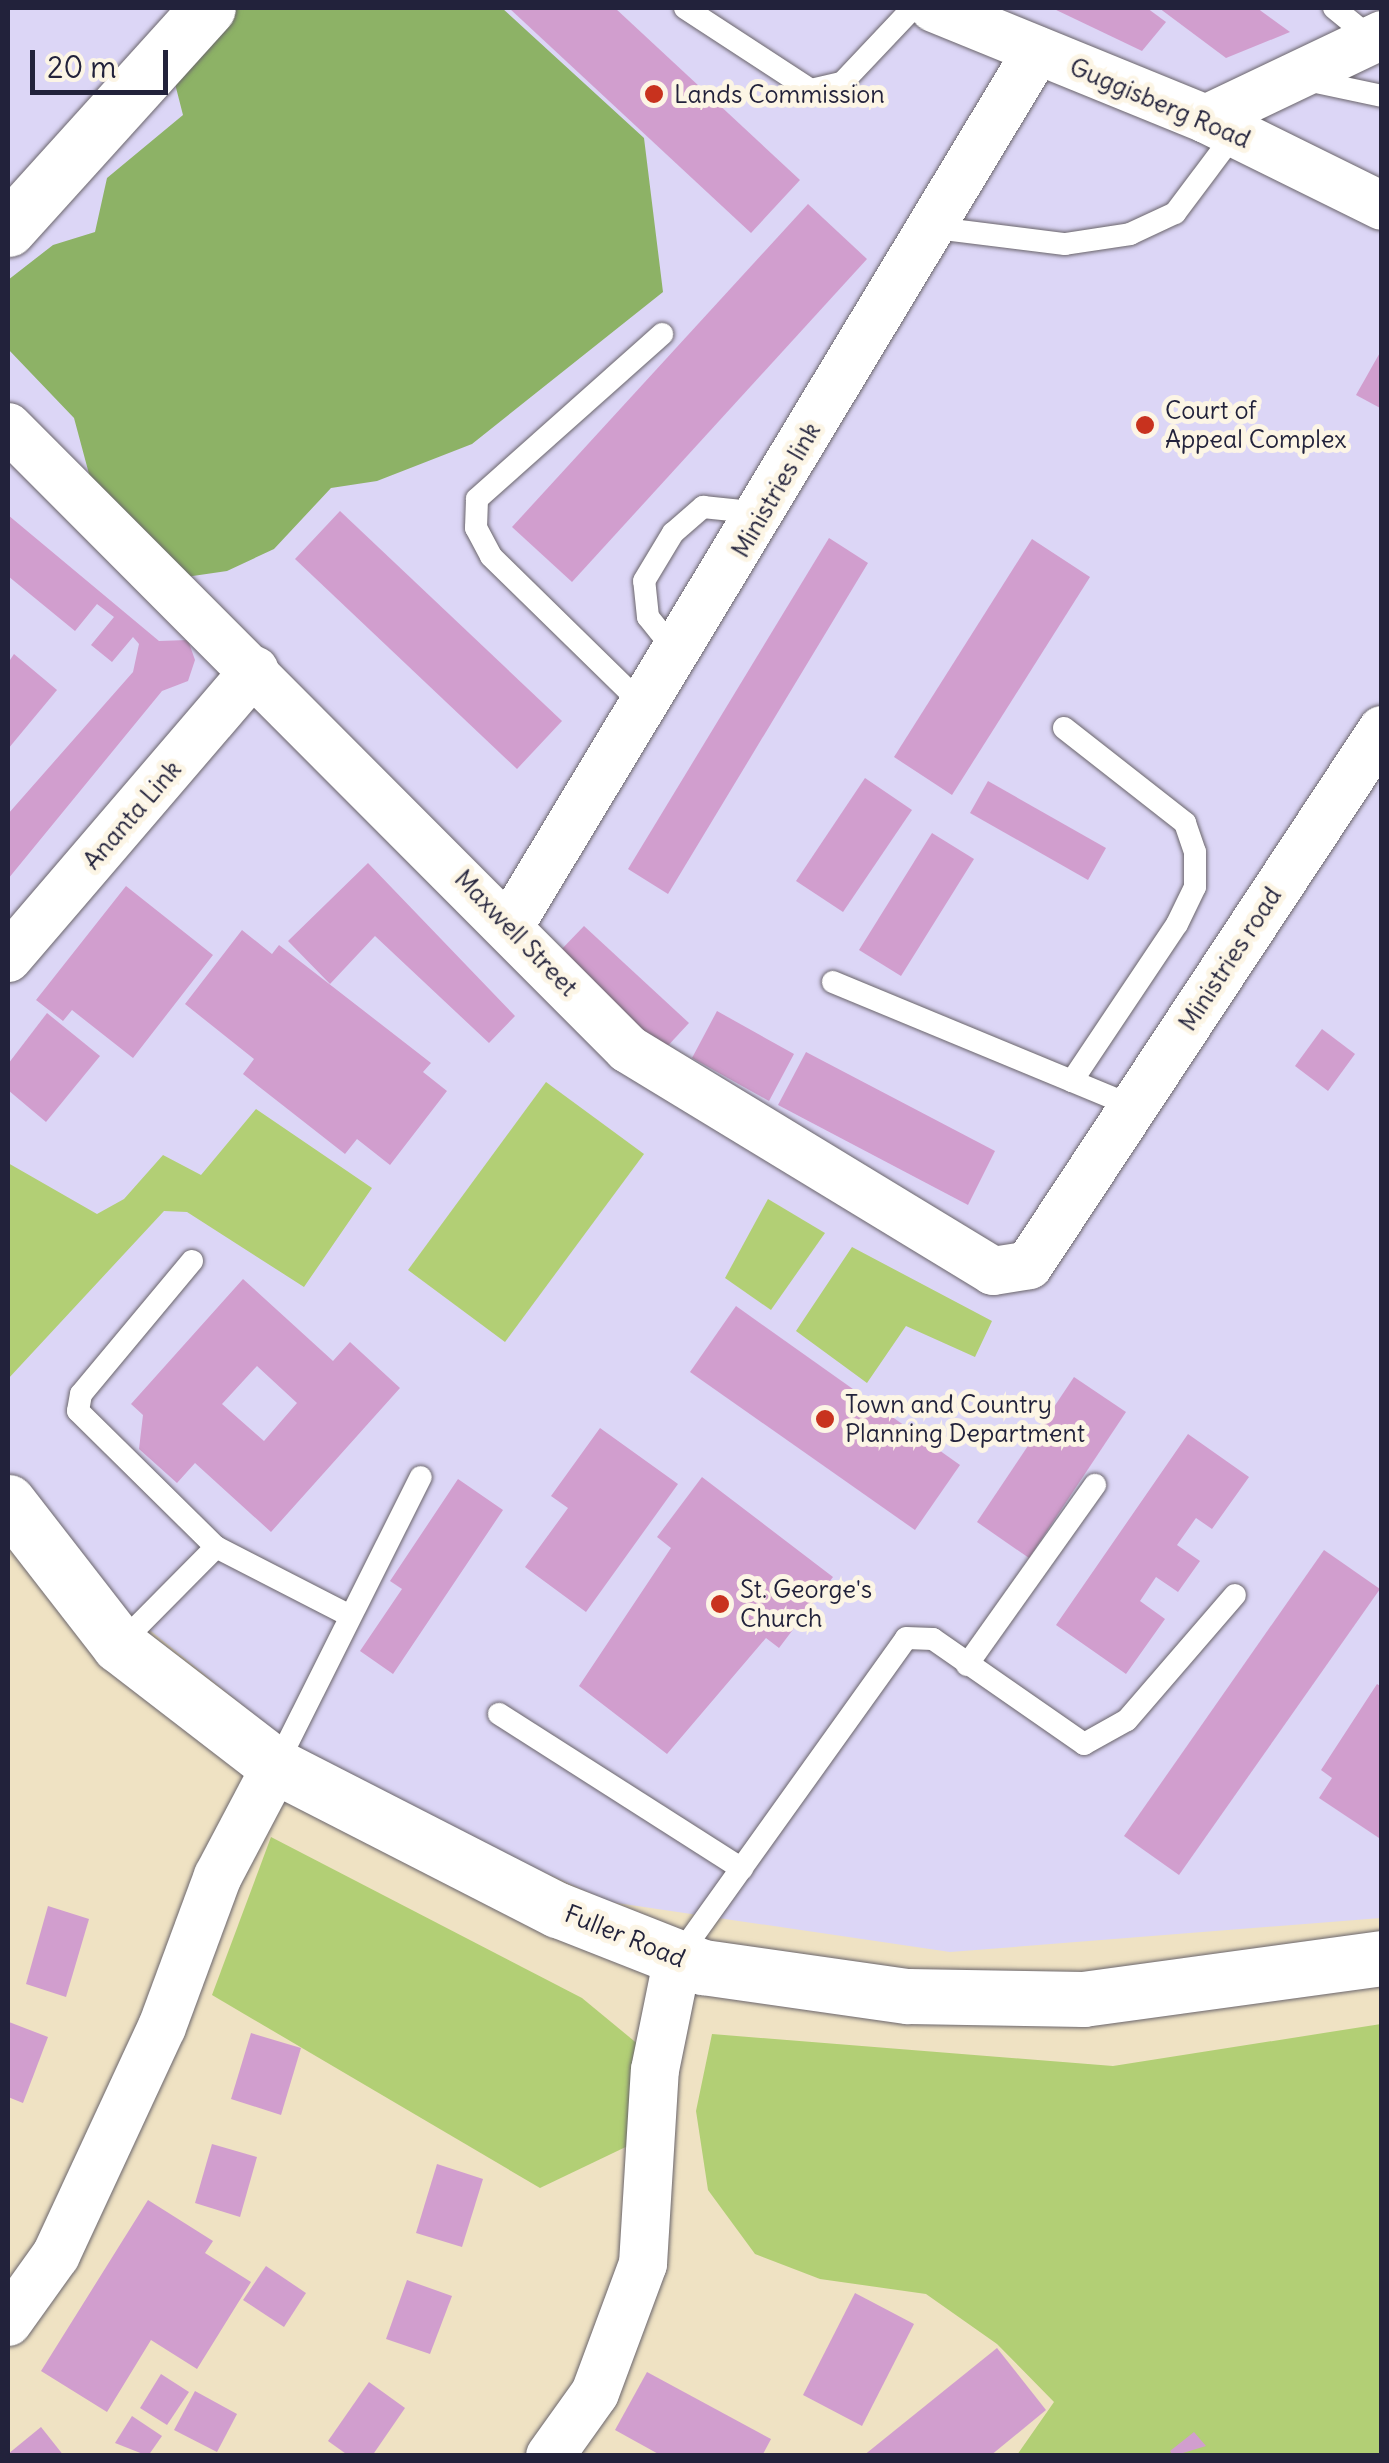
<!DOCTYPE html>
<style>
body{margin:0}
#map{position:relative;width:1389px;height:2463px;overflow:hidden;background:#efe2c3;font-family:Delius,sans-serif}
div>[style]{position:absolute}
.built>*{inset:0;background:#dcd6f6}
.green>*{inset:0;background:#b2cf75}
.forest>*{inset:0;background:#8db266}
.building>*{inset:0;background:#d19ece}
.roads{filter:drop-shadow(0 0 2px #6a656b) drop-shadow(0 0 2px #6a656b)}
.service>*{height:22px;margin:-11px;padding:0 11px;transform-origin:11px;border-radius:11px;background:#fff}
.minor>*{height:48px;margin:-24px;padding:0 24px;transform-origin:24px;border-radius:24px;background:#fff}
.tertiary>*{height:55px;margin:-27.5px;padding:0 27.5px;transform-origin:27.5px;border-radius:27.5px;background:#fff}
.dots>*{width:28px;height:28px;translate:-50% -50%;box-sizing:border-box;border:5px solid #fcf5e5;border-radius:50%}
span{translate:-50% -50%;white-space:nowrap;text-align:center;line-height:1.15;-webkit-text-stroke:10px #fcf5e5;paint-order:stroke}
.poi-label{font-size:25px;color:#22223b}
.left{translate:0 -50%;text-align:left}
.street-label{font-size:25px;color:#22223b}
.frame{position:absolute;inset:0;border:10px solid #22223b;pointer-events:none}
.scale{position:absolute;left:30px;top:50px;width:138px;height:45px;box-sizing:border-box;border:5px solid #22223b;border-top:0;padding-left:12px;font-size:30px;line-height:35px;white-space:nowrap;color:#22223b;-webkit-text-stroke:8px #fcf5e5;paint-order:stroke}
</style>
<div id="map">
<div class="built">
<div style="clip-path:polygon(8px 8px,1381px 8px,1381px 1918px,950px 1952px,610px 1902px,330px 1776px,94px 1585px,8px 1472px)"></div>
</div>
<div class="green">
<div style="clip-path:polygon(546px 1082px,644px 1154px,505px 1342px,408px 1270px)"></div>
<div style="clip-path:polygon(256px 1109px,372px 1188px,304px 1287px,187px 1212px,164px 1211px,8px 1379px,8px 1163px,97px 1214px,124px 1199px,163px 1155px,201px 1175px)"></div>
<div style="clip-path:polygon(768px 1199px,825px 1233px,771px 1310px,725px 1278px)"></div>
<div style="clip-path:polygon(852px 1247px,992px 1321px,975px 1357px,906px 1326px,867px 1383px,796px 1331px)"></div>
<div style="clip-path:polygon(271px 1837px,582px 1998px,645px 2050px,634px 2143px,540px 2188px,212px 1995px)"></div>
<div style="clip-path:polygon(1381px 2024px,1381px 2455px,1017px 2455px,1054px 2402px,997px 2344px,926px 2294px,820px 2279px,755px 2254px,708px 2190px,696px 2111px,712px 2034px,1113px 2066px)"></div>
</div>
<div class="forest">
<div style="clip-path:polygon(231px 8px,502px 8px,644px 138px,663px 292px,472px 444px,377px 481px,331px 488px,274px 549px,227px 571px,179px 578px,96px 500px,74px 418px,8px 349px,8px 280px,53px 245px,95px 232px,107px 178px,183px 115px,172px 72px)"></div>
</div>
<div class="building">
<div style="clip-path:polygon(509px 8px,615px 8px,800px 180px,751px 233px)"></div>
<div style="clip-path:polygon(1052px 8px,1147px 8px,1166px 22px,1142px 51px)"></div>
<div style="clip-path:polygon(1159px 8px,1257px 8px,1290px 32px,1226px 58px)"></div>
<div style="clip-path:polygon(808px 204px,867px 259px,572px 582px,512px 527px)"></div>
<div style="clip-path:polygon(1382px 349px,1382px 409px,1356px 395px)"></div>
<div style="clip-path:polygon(340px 511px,562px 721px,517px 769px,295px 559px)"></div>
<div style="clip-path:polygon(8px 515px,159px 641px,188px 640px,195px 660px,188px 681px,162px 691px,8px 879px,8px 814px,133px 672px,139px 644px,133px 637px,112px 662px,91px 645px,114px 617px,97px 604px,75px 631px,8px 576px)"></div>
<div style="clip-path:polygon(829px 538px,868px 563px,668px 894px,628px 869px)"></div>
<div style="clip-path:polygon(1032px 539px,1090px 577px,952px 795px,894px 757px)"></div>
<div style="clip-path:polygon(14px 654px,57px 690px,8px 749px,8px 663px)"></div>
<div style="clip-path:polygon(865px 778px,912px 810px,843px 912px,796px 881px)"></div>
<div style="clip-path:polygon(988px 781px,1106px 848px,1088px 880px,970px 813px)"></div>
<div style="clip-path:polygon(932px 833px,974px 859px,901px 976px,859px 950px)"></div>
<div style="clip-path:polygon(368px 863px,515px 1016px,489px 1043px,375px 936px,330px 984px,288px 941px)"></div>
<div style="clip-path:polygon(126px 886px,213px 955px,133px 1058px,72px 1010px,63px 1021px,36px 1000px)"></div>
<div style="clip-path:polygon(584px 926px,689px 1023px,663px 1051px,558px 953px)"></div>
<div style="clip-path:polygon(242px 930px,272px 954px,279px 945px,431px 1063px,423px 1072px,447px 1091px,390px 1165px,357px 1139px,345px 1154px,243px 1074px,254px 1059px,185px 1004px)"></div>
<div style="clip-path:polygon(717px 1011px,794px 1054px,769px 1101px,692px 1058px)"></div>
<div style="clip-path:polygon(47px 1013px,100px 1056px,46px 1122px,8px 1090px,8px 1064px)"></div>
<div style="clip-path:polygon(1322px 1029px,1355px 1054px,1328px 1091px,1295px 1066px)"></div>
<div style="clip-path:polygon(806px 1052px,995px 1151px,968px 1205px,778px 1105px)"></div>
<div style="clip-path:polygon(evenodd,243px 1279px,333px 1361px,350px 1342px,400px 1388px,271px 1532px,195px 1463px,177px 1483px,139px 1449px,143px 1415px,131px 1404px,243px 1279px,257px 1366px,297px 1403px,264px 1441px,222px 1404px,257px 1366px)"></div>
<div style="clip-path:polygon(736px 1306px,960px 1465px,915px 1530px,690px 1372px)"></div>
<div style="clip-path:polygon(1074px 1377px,1126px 1412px,1029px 1558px,977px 1522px)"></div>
<div style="clip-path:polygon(600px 1428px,678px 1484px,586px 1612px,525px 1567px,568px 1508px,551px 1496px)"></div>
<div style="clip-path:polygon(1188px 1434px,1249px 1477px,1212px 1529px,1196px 1518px,1177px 1545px,1200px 1561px,1178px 1592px,1156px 1577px,1140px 1601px,1165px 1619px,1126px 1674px,1056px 1625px)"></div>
<div style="clip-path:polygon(702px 1477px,833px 1577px,779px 1648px,766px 1638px,667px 1754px,579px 1686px,671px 1548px,657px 1537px)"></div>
<div style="clip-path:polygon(458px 1479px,503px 1510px,393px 1674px,360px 1651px,402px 1589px,390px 1581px)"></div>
<div style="clip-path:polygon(1324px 1550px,1380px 1589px,1179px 1875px,1124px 1836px)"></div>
<div style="clip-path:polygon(1377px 1684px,1382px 1687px,1382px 1840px,1319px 1798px,1332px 1778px,1321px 1770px)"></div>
<div style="clip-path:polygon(48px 1906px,89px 1919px,66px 1997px,26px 1984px)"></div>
<div style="clip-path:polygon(9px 2022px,48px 2037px,23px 2103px,8px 2097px)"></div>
<div style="clip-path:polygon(251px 2033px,301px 2048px,281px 2115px,231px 2099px)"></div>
<div style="clip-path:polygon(212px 2144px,257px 2157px,240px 2217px,195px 2203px)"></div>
<div style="clip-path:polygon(437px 2164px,483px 2179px,462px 2247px,416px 2233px)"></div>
<div style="clip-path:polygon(148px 2200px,213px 2241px,205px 2253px,251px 2282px,197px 2369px,151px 2340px,107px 2412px,41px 2371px)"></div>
<div style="clip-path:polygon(266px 2266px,306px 2293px,284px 2327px,243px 2300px)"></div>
<div style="clip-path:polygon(407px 2280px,452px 2296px,430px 2354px,386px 2339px)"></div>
<div style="clip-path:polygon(855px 2293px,914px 2324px,862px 2426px,803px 2395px)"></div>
<div style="clip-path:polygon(997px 2348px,1046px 2410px,990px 2456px,863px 2456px)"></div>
<div style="clip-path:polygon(647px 2372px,771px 2439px,762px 2456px,662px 2456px,615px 2430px)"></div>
<div style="clip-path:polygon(161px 2374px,189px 2392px,167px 2425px,140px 2408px)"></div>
<div style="clip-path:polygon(369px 2382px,405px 2408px,372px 2456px,349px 2456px,328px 2441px)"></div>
<div style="clip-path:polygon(195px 2391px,237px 2414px,217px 2452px,174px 2430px)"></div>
<div style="clip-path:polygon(132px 2416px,162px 2436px,148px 2456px,115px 2443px)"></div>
<div style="clip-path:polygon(41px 2427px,64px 2456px,8px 2456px,8px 2454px)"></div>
<div style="clip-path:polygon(1194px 2432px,1206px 2446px,1173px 2456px,1170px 2451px)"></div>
</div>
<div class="roads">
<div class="service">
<div style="left:685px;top:8px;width:150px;rotate:33.1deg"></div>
<div style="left:811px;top:90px;width:32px;rotate:-13deg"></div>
<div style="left:842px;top:83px;width:103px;rotate:-46.6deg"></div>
<div style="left:1334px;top:8px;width:49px;rotate:39.2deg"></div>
<div style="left:1302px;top:79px;width:82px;rotate:12deg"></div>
<div style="left:928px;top:227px;width:138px;rotate:7.1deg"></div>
<div style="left:1065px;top:244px;width:66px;rotate:-8.7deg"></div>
<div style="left:1130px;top:234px;width:50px;rotate:-25deg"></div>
<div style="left:1175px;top:213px;width:100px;rotate:-53.1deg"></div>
<div style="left:677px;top:653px;width:46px;rotate:-128.9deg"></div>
<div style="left:648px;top:617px;width:36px;rotate:-96deg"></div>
<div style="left:644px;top:581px;width:56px;rotate:-58.9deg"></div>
<div style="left:673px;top:533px;width:40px;rotate:-41deg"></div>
<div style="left:703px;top:507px;width:58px;rotate:5.9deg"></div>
<div style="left:644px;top:706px;width:214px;rotate:-135.6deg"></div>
<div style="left:491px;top:556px;width:32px;rotate:-118deg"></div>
<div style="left:476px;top:528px;width:29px;rotate:-88deg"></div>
<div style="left:477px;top:499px;width:248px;rotate:-41.7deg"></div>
<div style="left:1064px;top:728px;width:154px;rotate:38.1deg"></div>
<div style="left:1185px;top:823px;width:31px;rotate:71deg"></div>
<div style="left:1195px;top:852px;width:35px;rotate:90deg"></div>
<div style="left:1195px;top:887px;width:41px;rotate:115.9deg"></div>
<div style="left:1177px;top:924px;width:189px;rotate:123.8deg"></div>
<div style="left:833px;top:982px;width:325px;rotate:22.5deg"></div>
<div style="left:192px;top:1261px;width:173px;rotate:129.8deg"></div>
<div style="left:81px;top:1394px;width:17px;rotate:100deg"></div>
<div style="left:78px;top:1411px;width:194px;rotate:44.6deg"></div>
<div style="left:216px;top:1547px;width:151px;rotate:27.2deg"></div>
<div style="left:119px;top:1645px;width:138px;rotate:-45.3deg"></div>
<div style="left:967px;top:1665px;width:221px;rotate:-54.6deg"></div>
<div style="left:499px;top:1714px;width:288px;rotate:32.5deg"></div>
<div style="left:276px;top:1766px;width:323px;rotate:-63.4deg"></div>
<div style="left:678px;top:1957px;width:392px;rotate:-54.4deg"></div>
<div style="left:906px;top:1638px;width:27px;rotate:2deg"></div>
<div style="left:933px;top:1639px;width:184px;rotate:34.8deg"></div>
<div style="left:1084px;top:1744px;width:49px;rotate:-29.2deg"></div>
<div style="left:1127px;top:1720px;width:165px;rotate:-49.2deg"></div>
</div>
<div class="minor">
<div style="left:934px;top:8px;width:294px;rotate:22.2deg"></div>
<div style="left:1206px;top:119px;width:196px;rotate:26.3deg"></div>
<div style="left:1206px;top:119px;width:195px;rotate:-25.5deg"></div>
<div style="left:8px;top:427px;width:878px;rotate:45.09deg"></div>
<div style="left:628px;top:1049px;width:427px;rotate:31.3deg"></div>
<div style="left:993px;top:1271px;width:36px;rotate:-9deg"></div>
<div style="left:1029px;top:1265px;width:641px;rotate:-56.58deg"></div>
<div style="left:510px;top:925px;width:1021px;rotate:-58.91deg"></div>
<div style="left:8px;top:958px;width:379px;rotate:-49.4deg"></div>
<div style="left:8px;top:2322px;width:82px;rotate:-54.4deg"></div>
<div style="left:56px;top:2255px;width:251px;rotate:-65.1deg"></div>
<div style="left:162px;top:2027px;width:161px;rotate:-69.7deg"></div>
<div style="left:218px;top:1876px;width:124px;rotate:-62.2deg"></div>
<div style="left:550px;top:2456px;width:77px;rotate:-54.5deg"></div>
<div style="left:595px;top:2393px;width:138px;rotate:-69.6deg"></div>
<div style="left:643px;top:2264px;width:194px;rotate:-86.5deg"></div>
<div style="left:655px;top:2070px;width:115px;rotate:-78.5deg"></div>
</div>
<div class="tertiary">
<div style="left:8px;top:229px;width:298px;rotate:-47.9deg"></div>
<div style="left:8px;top:1502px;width:181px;rotate:52.2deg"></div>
<div style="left:119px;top:1645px;width:198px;rotate:37.6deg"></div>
<div style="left:276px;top:1766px;width:317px;rotate:27.1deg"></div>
<div style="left:558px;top:1910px;width:156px;rotate:21.5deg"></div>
<div style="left:703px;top:1967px;width:207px;rotate:8.1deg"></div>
<div style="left:908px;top:1996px;width:175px;rotate:1deg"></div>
<div style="left:1083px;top:1999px;width:302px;rotate:-7.8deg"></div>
</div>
</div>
<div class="dots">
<div style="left:654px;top:94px;background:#c8321e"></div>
<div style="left:1145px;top:425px;background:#c8321e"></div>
<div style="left:825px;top:1419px;background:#c8321e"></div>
<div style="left:720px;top:1604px;background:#c8321e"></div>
</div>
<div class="poi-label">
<span class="left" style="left:674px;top:94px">Lands Commission</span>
<span class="left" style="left:1165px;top:425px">Court of<br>Appeal Complex</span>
<span class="left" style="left:845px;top:1419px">Town and Country<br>Planning Department</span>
<span class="left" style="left:740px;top:1604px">St. George's<br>Church</span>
</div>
<div class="street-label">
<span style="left:1160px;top:103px;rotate:23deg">Guggisberg Road</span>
<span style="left:776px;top:490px;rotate:-60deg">Ministries link</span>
<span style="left:132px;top:815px;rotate:-49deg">Ananta Link</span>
<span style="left:516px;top:933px;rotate:46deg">Maxwell Street</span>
<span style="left:1230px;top:959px;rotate:-57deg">Ministries road</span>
<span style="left:625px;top:1936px;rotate:22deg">Fuller Road</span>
</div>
<div class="frame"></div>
<div class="scale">20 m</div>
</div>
